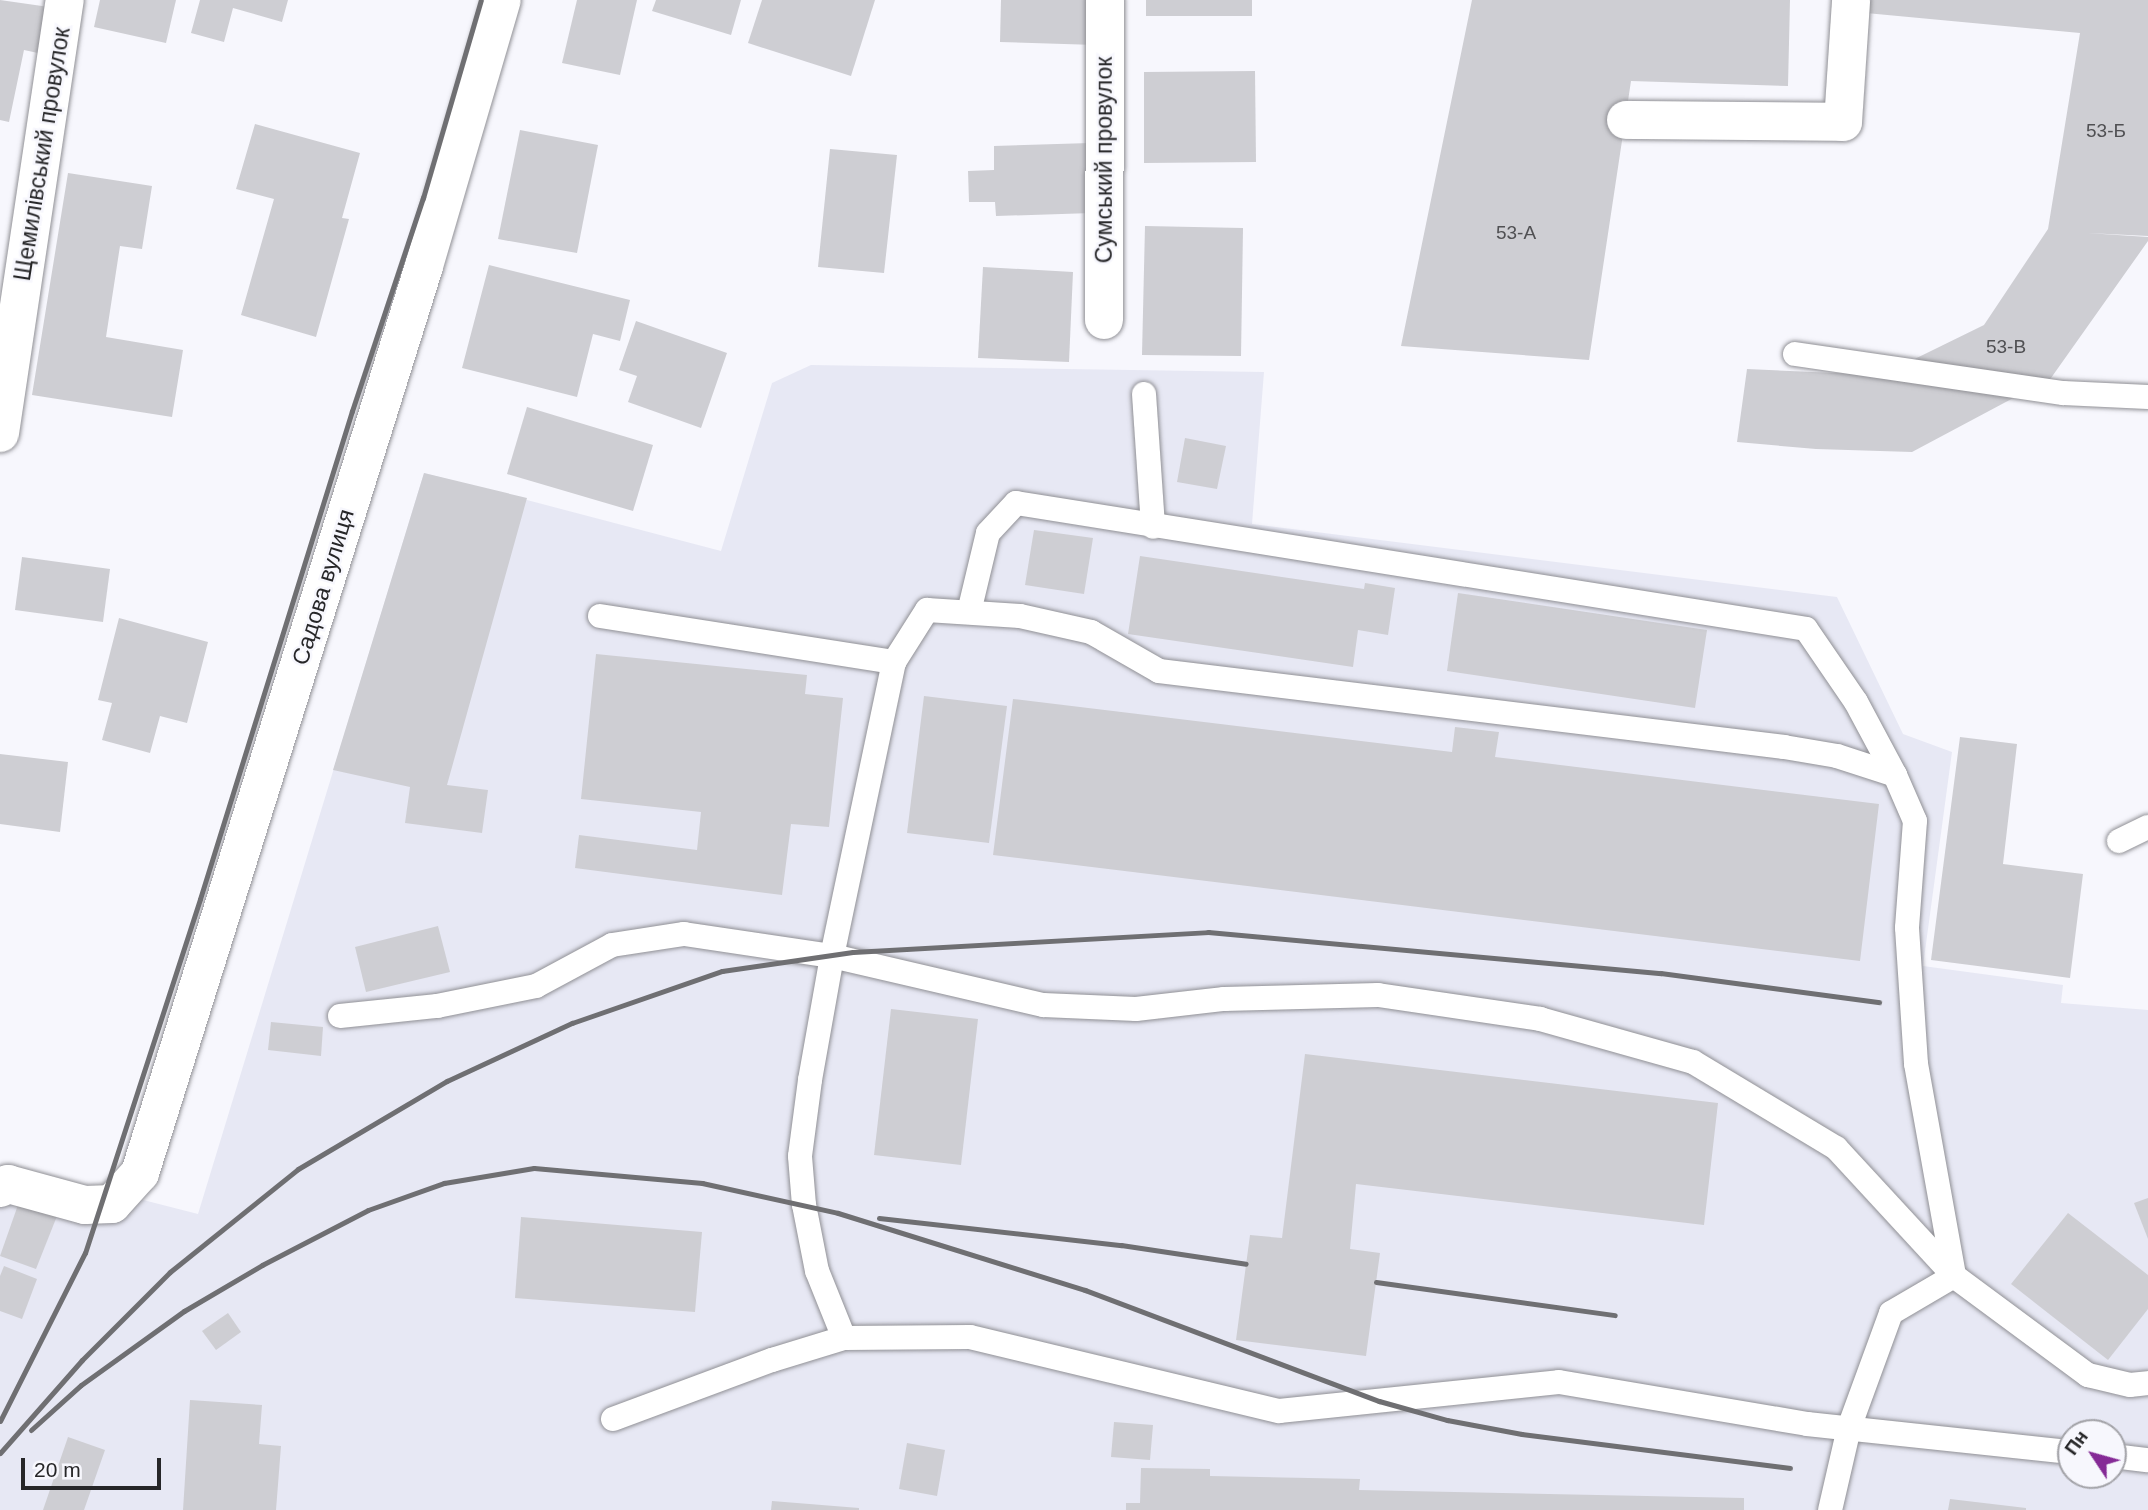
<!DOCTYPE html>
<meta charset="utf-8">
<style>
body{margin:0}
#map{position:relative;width:2148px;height:1510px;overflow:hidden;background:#f7f7fd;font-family:Arial,sans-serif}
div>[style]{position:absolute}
.built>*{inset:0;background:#e7e8f4}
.building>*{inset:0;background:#ceced3}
.roads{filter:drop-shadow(0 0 2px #909095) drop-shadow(0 0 2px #909095)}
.service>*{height:24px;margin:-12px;padding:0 12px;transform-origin:12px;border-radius:12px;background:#fff}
.minor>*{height:38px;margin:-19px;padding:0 19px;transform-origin:19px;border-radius:19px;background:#fff}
.rail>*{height:5px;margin:-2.5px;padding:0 2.5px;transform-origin:2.5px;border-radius:2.5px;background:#6f6f72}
span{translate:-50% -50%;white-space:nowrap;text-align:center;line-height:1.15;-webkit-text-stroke:5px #f7f7fd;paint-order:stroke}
.number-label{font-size:19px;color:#505053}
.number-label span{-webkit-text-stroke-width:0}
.street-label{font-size:23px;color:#262628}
.north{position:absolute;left:2057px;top:1419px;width:70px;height:70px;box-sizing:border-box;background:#f7f7fd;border:2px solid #a3a3a8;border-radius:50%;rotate:306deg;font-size:19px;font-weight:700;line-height:28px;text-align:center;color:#262628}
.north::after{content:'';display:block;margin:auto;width:24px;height:32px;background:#852a96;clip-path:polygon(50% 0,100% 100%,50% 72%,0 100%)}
.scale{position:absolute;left:21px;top:1458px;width:140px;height:32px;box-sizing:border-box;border:4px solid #262628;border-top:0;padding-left:9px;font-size:21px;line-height:24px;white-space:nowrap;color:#262628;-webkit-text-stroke:5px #f7f7fd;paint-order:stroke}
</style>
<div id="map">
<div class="built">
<div style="clip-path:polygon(evenodd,811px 365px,1264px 372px,1252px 524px,1837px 597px,1903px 734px,1952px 752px,1923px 966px,2063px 985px,2061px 1003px,2148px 1010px,2148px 1510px,0 1510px,0 1169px,18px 1168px,198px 1214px,424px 473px,721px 551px,772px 383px,811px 365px,2071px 1433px,2113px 1433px,2113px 1475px,2071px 1475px,2071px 1433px)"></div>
</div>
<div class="building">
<div style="clip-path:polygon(0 0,49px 7px,38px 53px,24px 50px,9px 122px,0 120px)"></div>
<div style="clip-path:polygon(100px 0,176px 0,166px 43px,94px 27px)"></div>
<div style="clip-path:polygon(200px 0,288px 0,282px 22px,233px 8px,224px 42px,191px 33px)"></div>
<div style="clip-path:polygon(577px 0,637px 0,620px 75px,562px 63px)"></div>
<div style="clip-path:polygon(656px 0,741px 0,731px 35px,652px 11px)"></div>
<div style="clip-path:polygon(762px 0,875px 0,851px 76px,748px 43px)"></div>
<div style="clip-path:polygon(1001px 0,1098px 0,1096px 45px,1000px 42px)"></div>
<div style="clip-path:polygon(1146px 0,1252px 0,1252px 16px,1146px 16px)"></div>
<div style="clip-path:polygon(1472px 0,1790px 0,1788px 86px,1631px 81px,1589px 360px,1401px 346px)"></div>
<div style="clip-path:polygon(1867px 0,2148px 0,2148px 236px,2087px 233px,2148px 237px,2148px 241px,2051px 378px,1912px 452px,1816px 449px,1737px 442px,1747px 369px,1882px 375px,1984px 325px,2048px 229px,2080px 33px,1866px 13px)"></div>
<div style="clip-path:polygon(1255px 71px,1256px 162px,1144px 163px,1144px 72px)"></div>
<div style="clip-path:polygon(255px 124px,360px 153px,342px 218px,349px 219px,316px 337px,241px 315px,274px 199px,236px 189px)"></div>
<div style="clip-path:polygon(520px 130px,598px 145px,577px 253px,498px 239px)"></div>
<div style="clip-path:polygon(1090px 143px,1092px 213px,996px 216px,995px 202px,969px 202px,968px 171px,994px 170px,994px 146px)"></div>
<div style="clip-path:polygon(830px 149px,897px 155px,884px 273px,818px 267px)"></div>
<div style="clip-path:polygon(68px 173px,152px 186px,142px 249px,120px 246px,106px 337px,183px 350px,172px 417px,32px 395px)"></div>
<div style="clip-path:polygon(1145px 226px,1243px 228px,1241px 356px,1142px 355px)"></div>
<div style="clip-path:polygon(489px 265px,630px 300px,620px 341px,593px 334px,577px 397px,462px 368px)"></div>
<div style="clip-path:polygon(983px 267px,1073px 272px,1069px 362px,978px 358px)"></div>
<div style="clip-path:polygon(636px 321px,727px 353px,701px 428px,628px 402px,637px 376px,619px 370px)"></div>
<div style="clip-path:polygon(527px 407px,653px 445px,633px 511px,507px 474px)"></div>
<div style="clip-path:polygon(1185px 438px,1226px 446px,1217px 489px,1177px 482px)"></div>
<div style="clip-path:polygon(424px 473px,527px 498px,447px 785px,488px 790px,482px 833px,405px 823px,410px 787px,333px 770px)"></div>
<div style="clip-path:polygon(1034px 530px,1093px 538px,1084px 594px,1025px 585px)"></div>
<div style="clip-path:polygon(1140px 556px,1364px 589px,1365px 583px,1395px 588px,1388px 635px,1358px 630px,1353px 667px,1128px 634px)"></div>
<div style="clip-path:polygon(22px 557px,110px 569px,103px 622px,15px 610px)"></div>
<div style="clip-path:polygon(1458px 593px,1707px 630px,1695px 708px,1447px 671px)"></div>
<div style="clip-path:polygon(119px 618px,208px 642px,187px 723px,160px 716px,150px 753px,102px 740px,112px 703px,98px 700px)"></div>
<div style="clip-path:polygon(596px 654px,807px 675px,805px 694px,843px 698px,829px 827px,791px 824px,782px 895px,575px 868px,579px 835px,697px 850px,701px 812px,581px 799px)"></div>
<div style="clip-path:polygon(924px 696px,1007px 706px,989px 843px,907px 833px)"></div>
<div style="clip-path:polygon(1013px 699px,1452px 752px,1455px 727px,1499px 732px,1495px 757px,1879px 804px,1860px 961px,993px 855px)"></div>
<div style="clip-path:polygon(1960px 737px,2017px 744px,2003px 864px,2083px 874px,2070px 978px,1931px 960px)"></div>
<div style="clip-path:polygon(0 754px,68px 762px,60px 832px,0 824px)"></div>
<div style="clip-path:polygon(438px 926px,450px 972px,366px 992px,355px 947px)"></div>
<div style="clip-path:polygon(891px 1009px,978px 1019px,961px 1165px,874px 1155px)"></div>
<div style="clip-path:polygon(271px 1022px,323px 1027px,321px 1056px,268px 1050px)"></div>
<div style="clip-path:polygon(1305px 1054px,1718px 1103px,1704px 1225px,1356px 1184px,1350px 1249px,1380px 1253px,1366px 1356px,1236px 1340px,1250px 1235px,1282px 1238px)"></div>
<div style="clip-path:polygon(2148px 1198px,2148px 1239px,2134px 1203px)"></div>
<div style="clip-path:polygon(19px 1202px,57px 1216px,36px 1269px,0 1256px)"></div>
<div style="clip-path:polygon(2068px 1213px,2148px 1275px,2148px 1309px,2108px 1360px,2011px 1284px)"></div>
<div style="clip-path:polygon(521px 1217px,702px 1232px,695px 1312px,515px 1298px)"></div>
<div style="clip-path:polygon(4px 1266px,37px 1279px,22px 1319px,0 1311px,0 1276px)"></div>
<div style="clip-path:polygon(228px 1313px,241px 1332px,216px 1350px,202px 1331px)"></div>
<div style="clip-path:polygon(190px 1400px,262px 1405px,259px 1444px,281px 1446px,276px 1510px,183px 1510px)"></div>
<div style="clip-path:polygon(1114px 1422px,1153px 1425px,1150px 1460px,1111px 1457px)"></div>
<div style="clip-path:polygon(68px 1437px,105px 1450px,84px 1510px,43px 1510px)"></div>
<div style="clip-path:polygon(907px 1443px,945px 1450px,937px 1496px,899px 1489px)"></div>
<div style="clip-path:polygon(1141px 1468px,1210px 1469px,1210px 1476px,1360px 1479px,1359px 1490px,1744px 1498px,1744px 1510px,1126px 1510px,1126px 1503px,1140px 1503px)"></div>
<div style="clip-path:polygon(1950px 1499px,2026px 1508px,2026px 1510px,1948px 1510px)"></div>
<div style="clip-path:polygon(772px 1501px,859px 1508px,859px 1510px,771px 1510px)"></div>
</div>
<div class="roads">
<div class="service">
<div style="left:1795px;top:354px;width:271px;rotate:8.3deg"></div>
<div style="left:2063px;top:393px;width:85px;rotate:2.7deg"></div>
<div style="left:1144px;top:394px;width:133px;rotate:86.1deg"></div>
<div style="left:969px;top:612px;width:81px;rotate:-76.5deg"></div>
<div style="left:988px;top:533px;width:41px;rotate:-47deg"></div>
<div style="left:1016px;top:503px;width:800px;rotate:9.06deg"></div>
<div style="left:1806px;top:629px;width:88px;rotate:55.6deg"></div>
<div style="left:1856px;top:702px;width:83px;rotate:61.9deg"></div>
<div style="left:600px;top:616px;width:298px;rotate:8.9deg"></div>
<div style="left:894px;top:662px;width:62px;rotate:-57.6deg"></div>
<div style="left:927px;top:610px;width:93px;rotate:3.7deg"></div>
<div style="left:1020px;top:616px;width:73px;rotate:12.7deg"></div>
<div style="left:1091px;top:632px;width:78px;rotate:29.8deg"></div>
<div style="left:1159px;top:671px;width:630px;rotate:6.93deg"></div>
<div style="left:1784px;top:747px;width:54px;rotate:9.6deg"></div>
<div style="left:1837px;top:756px;width:61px;rotate:18.1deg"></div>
<div style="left:1895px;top:775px;width:50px;rotate:66.5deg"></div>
<div style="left:1915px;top:821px;width:107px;rotate:94.3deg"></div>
<div style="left:1907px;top:928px;width:136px;rotate:86.2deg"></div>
<div style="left:1916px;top:1064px;width:215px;rotate:79.8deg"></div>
<div style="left:1954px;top:1276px;width:73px;rotate:149.6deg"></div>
<div style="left:1891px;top:1313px;width:122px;rotate:110.1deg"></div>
<div style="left:1849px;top:1428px;width:84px;rotate:103deg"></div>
<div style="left:2119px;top:841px;width:32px;rotate:-26deg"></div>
<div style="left:340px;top:1016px;width:98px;rotate:-5.9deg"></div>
<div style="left:437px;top:1006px;width:101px;rotate:-11.4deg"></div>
<div style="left:536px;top:986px;width:86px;rotate:-28.3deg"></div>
<div style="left:612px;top:945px;width:73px;rotate:-8.7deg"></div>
<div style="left:684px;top:934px;width:150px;rotate:8.5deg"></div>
<div style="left:832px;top:956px;width:217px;rotate:13.1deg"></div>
<div style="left:1043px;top:1005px;width:93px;rotate:2.5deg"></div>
<div style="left:1136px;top:1009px;width:89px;rotate:-6.5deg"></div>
<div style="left:1224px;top:999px;width:154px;rotate:-1.5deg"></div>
<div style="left:1378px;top:995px;width:164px;rotate:8.4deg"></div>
<div style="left:1540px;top:1019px;width:159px;rotate:15.7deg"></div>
<div style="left:1693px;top:1062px;width:167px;rotate:31deg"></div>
<div style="left:1836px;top:1148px;width:174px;rotate:47.3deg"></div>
<div style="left:1954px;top:1276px;width:167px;rotate:36.5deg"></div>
<div style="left:2088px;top:1375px;width:43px;rotate:13.4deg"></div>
<div style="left:2130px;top:1385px;width:18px;rotate:-6deg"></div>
<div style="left:844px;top:1338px;width:72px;rotate:-111.9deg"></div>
<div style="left:817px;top:1271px;width:67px;rotate:-101.1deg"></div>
<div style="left:804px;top:1205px;width:49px;rotate:-94.7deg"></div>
<div style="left:800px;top:1156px;width:77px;rotate:-82.5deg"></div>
<div style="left:810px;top:1080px;width:126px;rotate:-79.9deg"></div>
<div style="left:832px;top:956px;width:300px;rotate:-78.1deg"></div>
<div style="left:613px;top:1419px;width:170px;rotate:-20.4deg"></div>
<div style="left:772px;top:1360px;width:75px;rotate:-17deg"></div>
<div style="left:844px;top:1338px;width:126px;rotate:-0.5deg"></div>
<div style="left:970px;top:1337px;width:318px;rotate:13.5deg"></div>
<div style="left:1279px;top:1411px;width:281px;rotate:-5.9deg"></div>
<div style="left:1559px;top:1382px;width:252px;rotate:9.6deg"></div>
<div style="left:1807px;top:1424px;width:265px;rotate:6.1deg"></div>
<div style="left:2113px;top:1456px;width:35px;rotate:7deg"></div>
</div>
<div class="minor">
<div style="left:1626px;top:120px;width:217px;rotate:0.5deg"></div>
<div style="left:1843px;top:122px;width:122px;rotate:-86.2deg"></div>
<div style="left:1104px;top:320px;width:320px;rotate:-89.8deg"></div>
<div style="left:0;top:433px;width:438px;rotate:-81.5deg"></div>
<div style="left:0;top:1188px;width:9px;rotate:-27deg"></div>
<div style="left:8px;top:1184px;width:80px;rotate:15.3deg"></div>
<div style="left:85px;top:1205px;width:27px;rotate:-2deg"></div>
<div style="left:112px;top:1204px;width:42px;rotate:-47.9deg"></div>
<div style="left:140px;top:1173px;width:950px;rotate:-72.61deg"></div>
<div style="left:424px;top:266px;width:277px;rotate:-73.7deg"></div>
</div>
</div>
<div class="rail">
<div style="left:879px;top:1218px;width:244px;rotate:6.4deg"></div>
<div style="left:1121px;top:1245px;width:126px;rotate:8.6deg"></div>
<div style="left:1376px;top:1282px;width:241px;rotate:7.9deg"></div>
<div style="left:0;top:1421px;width:188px;rotate:-63.2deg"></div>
<div style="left:85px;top:1253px;width:372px;rotate:-72deg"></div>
<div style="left:200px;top:899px;width:511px;rotate:-72.7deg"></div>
<div style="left:352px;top:411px;width:225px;rotate:-71.6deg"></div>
<div style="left:423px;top:198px;width:206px;rotate:-73.7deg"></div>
<div style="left:31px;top:1430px;width:67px;rotate:-42deg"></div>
<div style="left:81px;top:1385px;width:127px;rotate:-35.7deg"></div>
<div style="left:184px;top:1311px;width:91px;rotate:-30.5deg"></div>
<div style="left:262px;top:1265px;width:119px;rotate:-27.4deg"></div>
<div style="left:368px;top:1210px;width:81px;rotate:-19.6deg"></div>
<div style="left:444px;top:1183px;width:91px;rotate:-9.5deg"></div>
<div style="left:534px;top:1168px;width:169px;rotate:5.1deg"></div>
<div style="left:702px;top:1183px;width:139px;rotate:12.4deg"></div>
<div style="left:838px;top:1213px;width:259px;rotate:17.3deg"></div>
<div style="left:1085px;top:1290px;width:314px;rotate:20.7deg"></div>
<div style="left:1379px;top:1401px;width:71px;rotate:15.6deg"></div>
<div style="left:1447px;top:1420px;width:76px;rotate:10.6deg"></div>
<div style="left:1522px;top:1434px;width:270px;rotate:7.2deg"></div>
<div style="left:0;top:1453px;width:124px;rotate:-48.6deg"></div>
<div style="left:82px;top:1360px;width:124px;rotate:-45deg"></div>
<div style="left:170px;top:1272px;width:164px;rotate:-38.8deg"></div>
<div style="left:298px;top:1169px;width:173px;rotate:-30.6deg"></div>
<div style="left:447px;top:1081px;width:138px;rotate:-24.9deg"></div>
<div style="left:572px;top:1023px;width:159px;rotate:-19.1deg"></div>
<div style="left:722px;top:971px;width:132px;rotate:-8.3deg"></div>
<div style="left:853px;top:952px;width:356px;rotate:-3.2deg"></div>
<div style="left:1208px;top:932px;width:455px;rotate:5.2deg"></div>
<div style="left:1661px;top:973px;width:220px;rotate:7.6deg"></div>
</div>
<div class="number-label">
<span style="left:2106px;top:131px">53-Б</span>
<span style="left:1516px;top:233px">53-А</span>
<span style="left:2006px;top:347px">53-В</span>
</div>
<div class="street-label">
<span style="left:42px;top:154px;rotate:-81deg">Щемилівський провулок</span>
<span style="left:1104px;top:160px;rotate:-90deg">Сумський провулок</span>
<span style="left:323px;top:587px;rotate:-73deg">Садова вулиця</span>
</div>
<div class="north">Пн</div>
<div class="scale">20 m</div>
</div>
